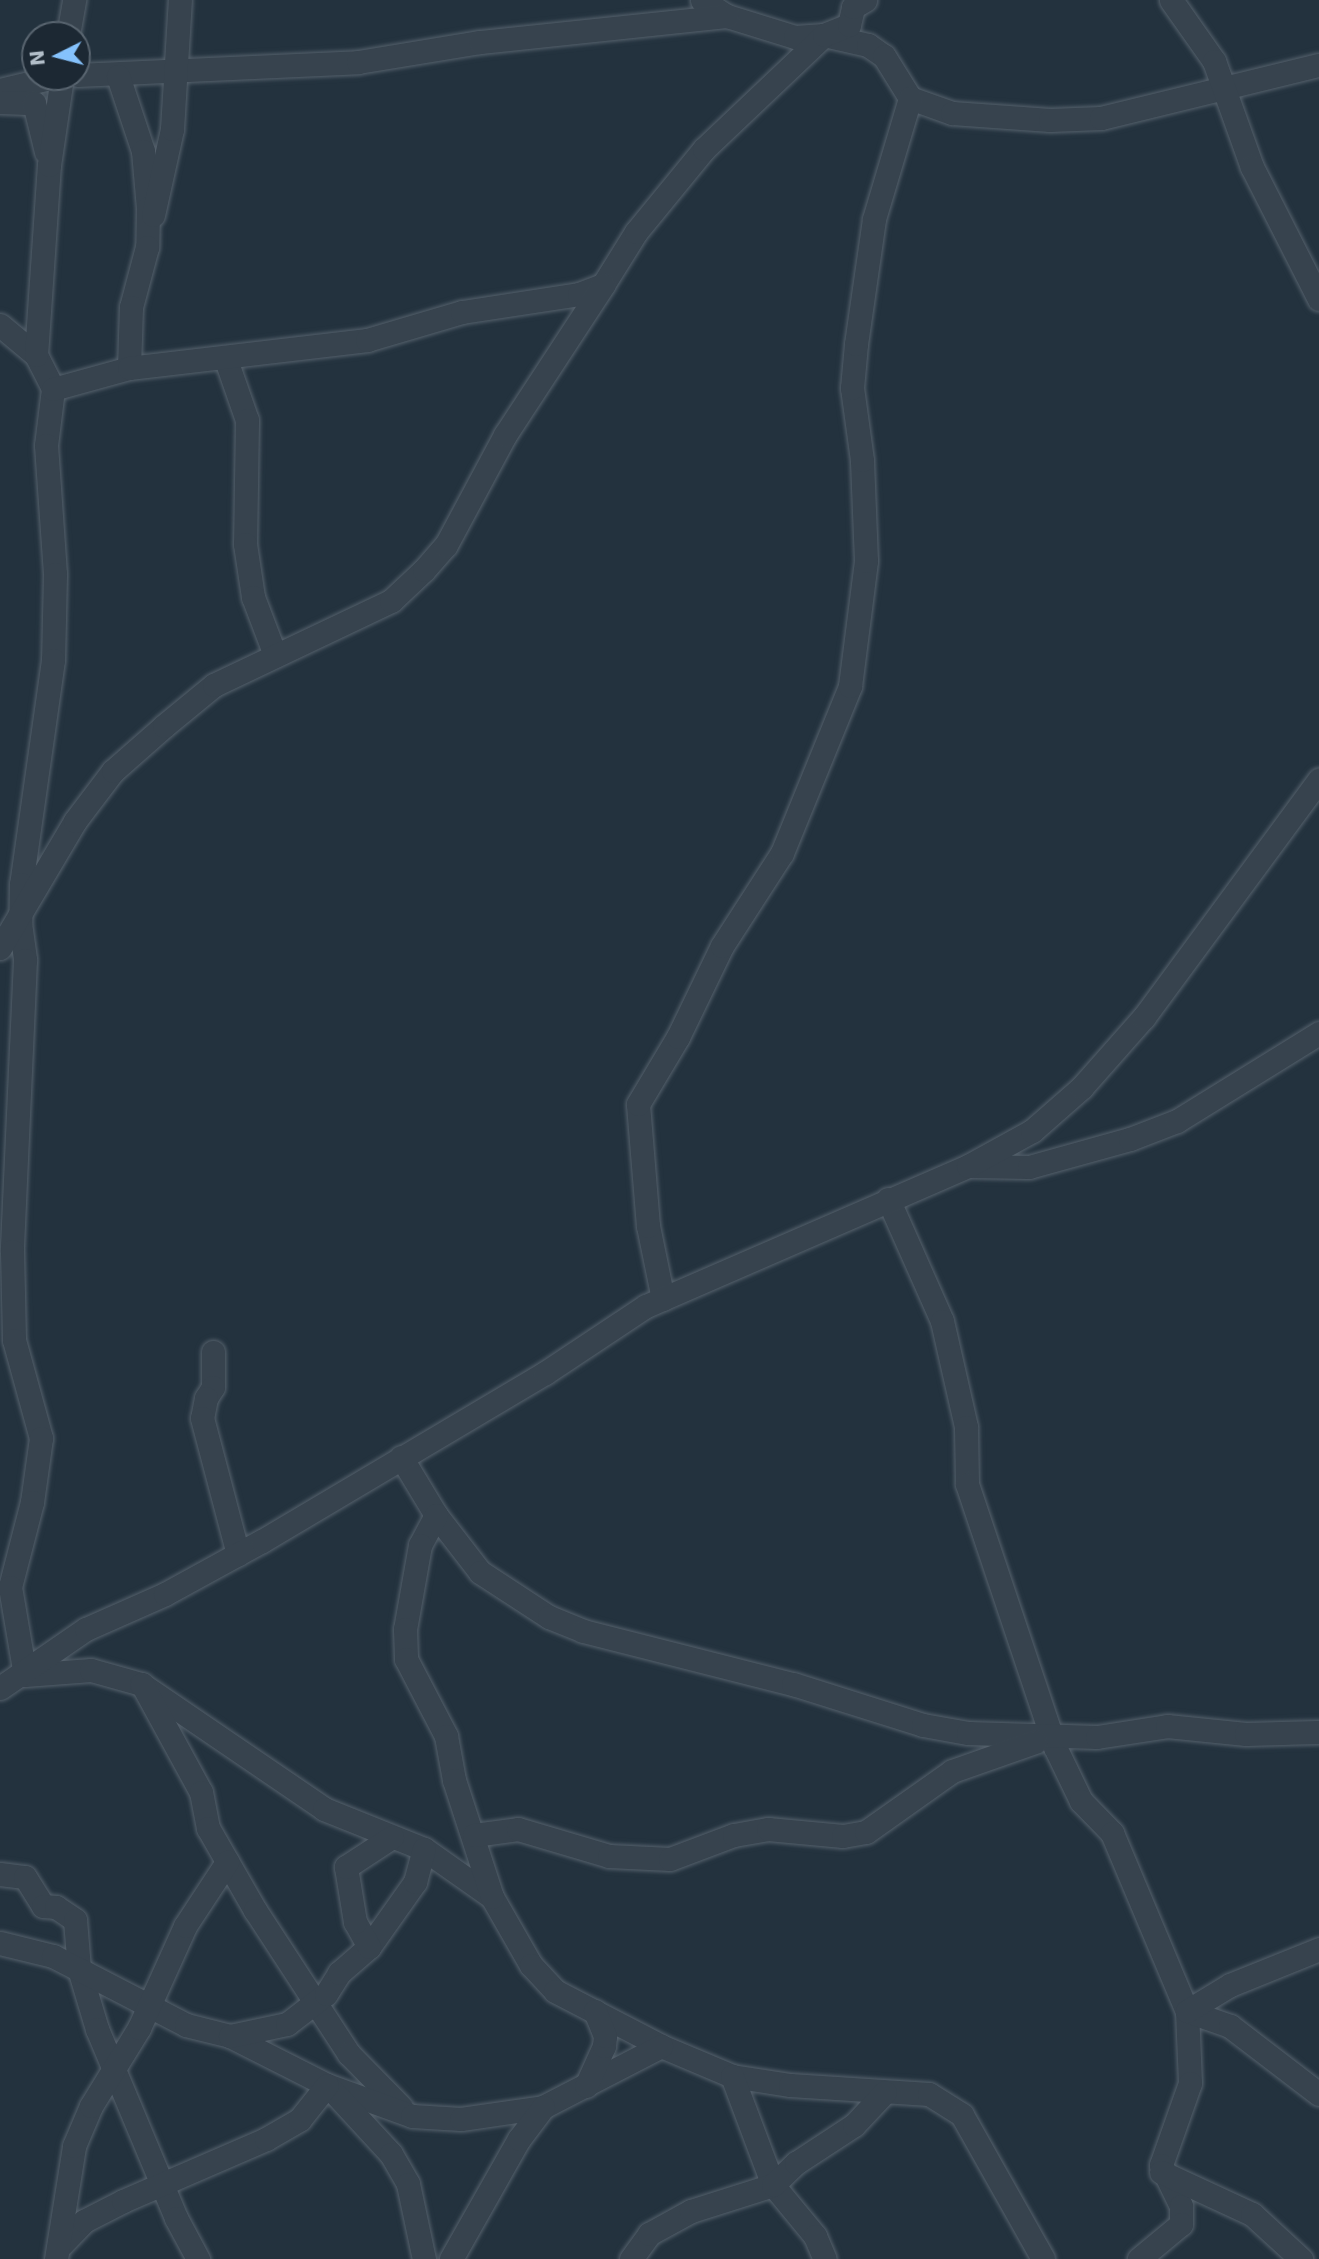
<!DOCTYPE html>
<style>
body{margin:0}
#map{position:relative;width:1319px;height:2259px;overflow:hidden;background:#23323e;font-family:"DejaVu Sans",sans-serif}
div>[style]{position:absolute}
.roads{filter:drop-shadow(0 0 2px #55616c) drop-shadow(0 0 2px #55616c)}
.minor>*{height:23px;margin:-11.5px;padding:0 11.5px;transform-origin:11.5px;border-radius:11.5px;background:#37434e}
span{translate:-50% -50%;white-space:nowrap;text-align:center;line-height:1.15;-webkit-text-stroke:6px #1c2833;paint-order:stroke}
.north{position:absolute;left:21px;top:21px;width:70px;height:70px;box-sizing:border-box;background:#1c2833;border:2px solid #58646f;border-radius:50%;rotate:264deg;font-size:19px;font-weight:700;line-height:28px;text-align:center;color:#b2bec9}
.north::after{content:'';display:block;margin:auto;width:24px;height:32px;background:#85c2fc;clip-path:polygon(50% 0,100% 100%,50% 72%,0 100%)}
</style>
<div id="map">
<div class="roads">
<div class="minor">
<div style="left:702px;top:0;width:30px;rotate:33deg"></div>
<div style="left:727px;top:16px;width:71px;rotate:17.2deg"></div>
<div style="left:795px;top:37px;width:29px;rotate:-4deg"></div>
<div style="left:824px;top:35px;width:45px;rotate:12.8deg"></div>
<div style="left:868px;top:45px;width:19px;rotate:35deg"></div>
<div style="left:884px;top:56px;width:49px;rotate:58.2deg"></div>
<div style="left:910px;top:98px;width:45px;rotate:19.7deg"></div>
<div style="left:952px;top:113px;width:98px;rotate:4.1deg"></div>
<div style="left:1050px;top:120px;width:51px;rotate:-2.2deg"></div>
<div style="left:1101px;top:118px;width:224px;rotate:-13.7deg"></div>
<div style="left:1171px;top:0;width:75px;rotate:54.8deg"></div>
<div style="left:1214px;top:61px;width:113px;rotate:70.3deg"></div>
<div style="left:1252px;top:167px;width:148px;rotate:63.1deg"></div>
<div style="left:68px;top:35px;width:36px;rotate:-80deg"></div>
<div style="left:77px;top:75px;width:281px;rotate:-2.6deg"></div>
<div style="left:358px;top:62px;width:124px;rotate:-9.3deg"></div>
<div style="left:480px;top:42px;width:248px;rotate:-6deg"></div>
<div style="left:118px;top:76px;width:79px;rotate:71.6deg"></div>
<div style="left:143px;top:151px;width:57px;rotate:85deg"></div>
<div style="left:148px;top:208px;width:39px;rotate:91deg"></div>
<div style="left:147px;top:247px;width:62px;rotate:104.9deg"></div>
<div style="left:131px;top:307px;width:61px;rotate:91.9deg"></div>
<div style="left:0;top:90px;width:56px;rotate:-13.5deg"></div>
<div style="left:0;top:102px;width:34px;rotate:2deg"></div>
<div style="left:34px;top:103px;width:50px;rotate:76.2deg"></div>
<div style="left:153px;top:215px;width:88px;rotate:-77.5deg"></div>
<div style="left:172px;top:129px;width:129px;rotate:-86.5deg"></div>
<div style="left:0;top:325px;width:47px;rotate:39.8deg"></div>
<div style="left:36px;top:355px;width:38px;rotate:63deg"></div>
<div style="left:53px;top:389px;width:56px;rotate:97.1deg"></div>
<div style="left:46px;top:445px;width:129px;rotate:86deg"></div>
<div style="left:55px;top:574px;width:86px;rotate:91.3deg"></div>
<div style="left:53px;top:660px;width:226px;rotate:98.1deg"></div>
<div style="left:21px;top:884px;width:39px;rotate:91deg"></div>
<div style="left:20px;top:923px;width:37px;rotate:82deg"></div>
<div style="left:25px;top:960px;width:291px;rotate:92.6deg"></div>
<div style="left:12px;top:1251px;width:89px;rotate:88.7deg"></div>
<div style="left:14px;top:1340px;width:102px;rotate:74.6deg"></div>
<div style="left:41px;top:1438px;width:65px;rotate:98deg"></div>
<div style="left:32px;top:1502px;width:88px;rotate:104.5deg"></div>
<div style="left:10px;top:1587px;width:89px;rotate:80.3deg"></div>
<div style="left:25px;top:1675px;width:66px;rotate:-4.3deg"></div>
<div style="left:91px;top:1670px;width:52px;rotate:15.6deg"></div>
<div style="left:141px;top:1684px;width:222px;rotate:34.3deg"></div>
<div style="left:324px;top:1809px;width:108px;rotate:21.8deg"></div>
<div style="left:424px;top:1849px;width:83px;rotate:35.2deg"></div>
<div style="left:492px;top:1897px;width:78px;rotate:60.2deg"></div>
<div style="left:531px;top:1965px;width:35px;rotate:47deg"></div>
<div style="left:555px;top:1991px;width:119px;rotate:27.4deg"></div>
<div style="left:661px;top:2046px;width:77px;rotate:22.9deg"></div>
<div style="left:732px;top:2076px;width:59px;rotate:8.8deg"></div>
<div style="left:790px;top:2085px;width:139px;rotate:3.7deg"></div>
<div style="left:929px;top:2094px;width:39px;rotate:32deg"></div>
<div style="left:962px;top:2115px;width:165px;rotate:60.6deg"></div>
<div style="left:36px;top:355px;width:190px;rotate:-86.1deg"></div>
<div style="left:49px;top:165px;width:89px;rotate:-81.6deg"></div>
<div style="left:225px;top:357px;width:67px;rotate:70.8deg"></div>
<div style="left:247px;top:420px;width:124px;rotate:90.9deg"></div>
<div style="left:245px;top:544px;width:54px;rotate:81.4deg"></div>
<div style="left:253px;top:597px;width:62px;rotate:69.2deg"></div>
<div style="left:53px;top:389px;width:79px;rotate:-15.4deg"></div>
<div style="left:129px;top:368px;width:240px;rotate:-6.7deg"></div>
<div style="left:367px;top:340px;width:99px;rotate:-16.4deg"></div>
<div style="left:462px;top:312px;width:118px;rotate:-8.7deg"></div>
<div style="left:579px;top:294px;width:26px;rotate:-21deg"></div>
<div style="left:603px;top:285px;width:62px;rotate:-58.1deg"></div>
<div style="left:636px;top:232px;width:107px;rotate:-50.7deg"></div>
<div style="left:704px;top:149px;width:166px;rotate:-43.5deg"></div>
<div style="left:824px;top:35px;width:27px;rotate:-22deg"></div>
<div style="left:849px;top:25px;width:18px;rotate:-77deg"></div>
<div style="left:853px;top:7px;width:14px;rotate:-30deg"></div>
<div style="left:0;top:948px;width:147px;rotate:-59.4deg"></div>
<div style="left:75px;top:821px;width:63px;rotate:-52.8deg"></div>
<div style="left:113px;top:771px;width:68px;rotate:-41.4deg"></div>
<div style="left:164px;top:726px;width:65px;rotate:-39.4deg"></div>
<div style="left:214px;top:685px;width:196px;rotate:-25.4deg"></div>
<div style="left:391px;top:601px;width:45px;rotate:-43.2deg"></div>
<div style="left:424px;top:570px;width:33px;rotate:-49deg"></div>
<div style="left:446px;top:545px;width:125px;rotate:-61.8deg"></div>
<div style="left:505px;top:435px;width:179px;rotate:-56.8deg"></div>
<div style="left:970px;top:1166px;width:59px;rotate:1deg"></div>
<div style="left:1029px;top:1167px;width:105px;rotate:-15.5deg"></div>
<div style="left:1130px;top:1139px;width:50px;rotate:-21deg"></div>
<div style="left:1177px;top:1121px;width:167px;rotate:-31.8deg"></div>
<div style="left:888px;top:1199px;width:133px;rotate:66.1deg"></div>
<div style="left:942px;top:1321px;width:109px;rotate:77.2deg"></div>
<div style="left:966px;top:1427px;width:57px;rotate:89deg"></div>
<div style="left:967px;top:1484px;width:277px;rotate:71.5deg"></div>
<div style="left:1055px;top:1747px;width:60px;rotate:64.3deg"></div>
<div style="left:1081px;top:1801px;width:45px;rotate:45.9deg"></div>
<div style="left:1112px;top:1833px;width:193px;rotate:67.2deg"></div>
<div style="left:1187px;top:2011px;width:72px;rotate:87.6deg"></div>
<div style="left:1190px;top:2083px;width:87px;rotate:109.5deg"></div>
<div style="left:1161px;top:2165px;width:46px;rotate:64deg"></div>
<div style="left:1181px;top:2206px;width:18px;rotate:90deg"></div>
<div style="left:1181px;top:2224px;width:55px;rotate:140.2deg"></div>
<div style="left:663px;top:1299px;width:75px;rotate:-101.6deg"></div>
<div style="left:648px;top:1226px;width:122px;rotate:-94.7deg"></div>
<div style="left:638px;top:1104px;width:78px;rotate:-59.2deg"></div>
<div style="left:678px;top:1037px;width:101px;rotate:-64.2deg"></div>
<div style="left:722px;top:946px;width:111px;rotate:-57.2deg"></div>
<div style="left:782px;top:853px;width:180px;rotate:-67.8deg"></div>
<div style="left:850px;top:686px;width:126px;rotate:-82.7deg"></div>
<div style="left:866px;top:561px;width:101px;rotate:-92.3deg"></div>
<div style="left:862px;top:460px;width:73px;rotate:-97.9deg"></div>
<div style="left:852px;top:388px;width:44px;rotate:-84.8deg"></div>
<div style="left:856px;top:344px;width:126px;rotate:-81.8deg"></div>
<div style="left:874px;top:219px;width:126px;rotate:-73.4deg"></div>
<div style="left:213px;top:1352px;width:35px;rotate:90deg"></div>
<div style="left:213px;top:1387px;width:13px;rotate:122deg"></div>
<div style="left:206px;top:1398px;width:20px;rotate:101deg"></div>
<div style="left:202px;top:1418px;width:141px;rotate:75.2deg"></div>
<div style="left:401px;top:1457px;width:68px;rotate:58.9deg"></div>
<div style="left:436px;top:1515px;width:72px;rotate:52.3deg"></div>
<div style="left:480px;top:1572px;width:82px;rotate:33.1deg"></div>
<div style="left:549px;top:1617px;width:37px;rotate:22deg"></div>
<div style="left:583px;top:1631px;width:217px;rotate:14.2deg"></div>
<div style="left:793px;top:1684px;width:136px;rotate:17.5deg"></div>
<div style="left:923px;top:1725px;width:46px;rotate:10.1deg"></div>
<div style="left:968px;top:1733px;width:129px;rotate:1.8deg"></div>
<div style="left:1097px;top:1737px;width:71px;rotate:-8.9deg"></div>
<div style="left:1167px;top:1726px;width:79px;rotate:5.8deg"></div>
<div style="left:1246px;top:1734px;width:73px;rotate:-1.6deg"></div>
<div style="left:436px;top:1515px;width:34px;rotate:118deg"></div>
<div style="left:420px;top:1545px;width:85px;rotate:100.1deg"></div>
<div style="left:405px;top:1629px;width:30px;rotate:88deg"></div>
<div style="left:406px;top:1659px;width:87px;rotate:62.5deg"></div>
<div style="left:446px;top:1736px;width:45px;rotate:79.7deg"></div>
<div style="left:454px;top:1780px;width:123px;rotate:72deg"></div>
<div style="left:142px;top:1684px;width:123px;rotate:61.4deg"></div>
<div style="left:201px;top:1792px;width:37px;rotate:79deg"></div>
<div style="left:208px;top:1828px;width:95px;rotate:60.2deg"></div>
<div style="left:255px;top:1910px;width:172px;rotate:56.9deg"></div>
<div style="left:349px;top:2054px;width:74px;rotate:45.5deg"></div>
<div style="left:0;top:1688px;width:104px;rotate:-34.5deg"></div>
<div style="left:86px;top:1629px;width:86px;rotate:-23.9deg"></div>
<div style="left:165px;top:1594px;width:111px;rotate:-28.7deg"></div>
<div style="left:262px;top:1541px;width:329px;rotate:-30.7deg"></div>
<div style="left:545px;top:1373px;width:121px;rotate:-33.6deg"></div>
<div style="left:646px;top:1306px;width:351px;rotate:-23.5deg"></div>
<div style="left:968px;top:1166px;width:73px;rotate:-28.7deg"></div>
<div style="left:1032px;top:1131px;width:67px;rotate:-41.3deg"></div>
<div style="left:1082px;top:1087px;width:94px;rotate:-48.5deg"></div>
<div style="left:1144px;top:1017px;width:295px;rotate:-53.6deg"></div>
<div style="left:474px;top:1835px;width:44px;rotate:-7.8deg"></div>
<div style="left:518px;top:1829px;width:95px;rotate:16.5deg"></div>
<div style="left:609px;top:1856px;width:61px;rotate:2.8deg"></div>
<div style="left:670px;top:1859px;width:68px;rotate:-20.6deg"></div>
<div style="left:734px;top:1835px;width:35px;rotate:-10deg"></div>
<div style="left:768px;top:1829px;width:75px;rotate:5.3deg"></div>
<div style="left:843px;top:1836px;width:23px;rotate:-10deg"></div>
<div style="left:866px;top:1832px;width:105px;rotate:-35.3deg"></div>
<div style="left:952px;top:1771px;width:88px;rotate:-19.3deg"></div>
<div style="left:0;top:1874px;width:25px;rotate:7deg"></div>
<div style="left:25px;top:1877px;width:34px;rotate:58deg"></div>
<div style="left:43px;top:1906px;width:13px;rotate:4deg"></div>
<div style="left:56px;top:1907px;width:23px;rotate:34deg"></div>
<div style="left:75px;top:1920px;width:49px;rotate:85.3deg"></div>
<div style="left:79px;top:1969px;width:63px;rotate:73.3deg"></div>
<div style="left:97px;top:2029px;width:205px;rotate:67.3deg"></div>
<div style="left:176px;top:2218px;width:47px;rotate:61.8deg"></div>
<div style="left:0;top:1943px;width:55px;rotate:13.8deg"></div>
<div style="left:53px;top:1956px;width:150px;rotate:27.4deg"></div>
<div style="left:186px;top:2025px;width:45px;rotate:14deg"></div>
<div style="left:230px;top:2036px;width:109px;rotate:26.8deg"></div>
<div style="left:327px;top:2085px;width:90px;rotate:20deg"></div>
<div style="left:412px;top:2116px;width:49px;rotate:3.5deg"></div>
<div style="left:461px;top:2119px;width:83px;rotate:-8.3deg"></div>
<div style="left:543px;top:2107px;width:133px;rotate:-27.3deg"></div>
<div style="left:369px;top:1947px;width:80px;rotate:-54.7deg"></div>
<div style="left:415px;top:1882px;width:34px;rotate:-75deg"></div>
<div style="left:1187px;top:2011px;width:46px;rotate:19.2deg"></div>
<div style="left:1230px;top:2026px;width:112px;rotate:37.4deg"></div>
<div style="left:1187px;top:2011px;width:50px;rotate:-31.2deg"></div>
<div style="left:1230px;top:1985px;width:96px;rotate:-22deg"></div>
<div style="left:230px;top:2036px;width:58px;rotate:-11.9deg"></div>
<div style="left:287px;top:2024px;width:49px;rotate:-37.6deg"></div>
<div style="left:326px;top:1994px;width:25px;rotate:-58deg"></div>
<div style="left:339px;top:1973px;width:40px;rotate:-41deg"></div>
<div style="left:369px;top:1947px;width:29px;rotate:-119deg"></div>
<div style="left:355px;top:1922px;width:56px;rotate:-99.3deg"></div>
<div style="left:346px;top:1867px;width:55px;rotate:-33.1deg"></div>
<div style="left:732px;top:2076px;width:116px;rotate:69.4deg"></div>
<div style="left:773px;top:2185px;width:66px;rotate:50.5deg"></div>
<div style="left:815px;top:2236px;width:25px;rotate:67deg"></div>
<div style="left:586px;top:2086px;width:44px;rotate:-65.8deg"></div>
<div style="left:604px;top:2046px;width:10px;rotate:-84deg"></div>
<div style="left:605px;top:2036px;width:27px;rotate:-112deg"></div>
<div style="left:331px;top:2089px;width:88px;rotate:47.3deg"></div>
<div style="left:391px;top:2154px;width:34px;rotate:60deg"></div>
<div style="left:408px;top:2184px;width:77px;rotate:78deg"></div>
<div style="left:1161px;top:2172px;width:100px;rotate:24.8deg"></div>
<div style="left:1252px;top:2214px;width:67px;rotate:42.6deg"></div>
<div style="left:62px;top:2244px;width:32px;rotate:-46deg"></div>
<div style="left:84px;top:2221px;width:44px;rotate:-27.1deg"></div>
<div style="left:123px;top:2201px;width:156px;rotate:-23.4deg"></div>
<div style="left:266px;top:2139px;width:39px;rotate:-30deg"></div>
<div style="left:300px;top:2119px;width:43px;rotate:-51.5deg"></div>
<div style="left:56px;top:2259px;width:114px;rotate:-80.9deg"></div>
<div style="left:74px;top:2146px;width:43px;rotate:-67deg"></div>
<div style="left:91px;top:2106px;width:92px;rotate:-58.4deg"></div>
<div style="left:139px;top:2028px;width:112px;rotate:-65.7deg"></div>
<div style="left:185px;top:1926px;width:77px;rotate:-56.7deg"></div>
<div style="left:451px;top:2259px;width:138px;rotate:-60.5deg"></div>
<div style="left:519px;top:2139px;width:40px;rotate:-53deg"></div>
<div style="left:631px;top:2259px;width:31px;rotate:-54deg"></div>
<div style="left:649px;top:2234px;width:48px;rotate:-28.7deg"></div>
<div style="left:691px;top:2211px;width:86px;rotate:-17.6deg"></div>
<div style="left:773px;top:2185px;width:32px;rotate:-44deg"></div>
<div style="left:796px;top:2163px;width:69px;rotate:-33.2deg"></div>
<div style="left:854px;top:2125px;width:45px;rotate:-46.8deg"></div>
</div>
</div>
<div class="north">N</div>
</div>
